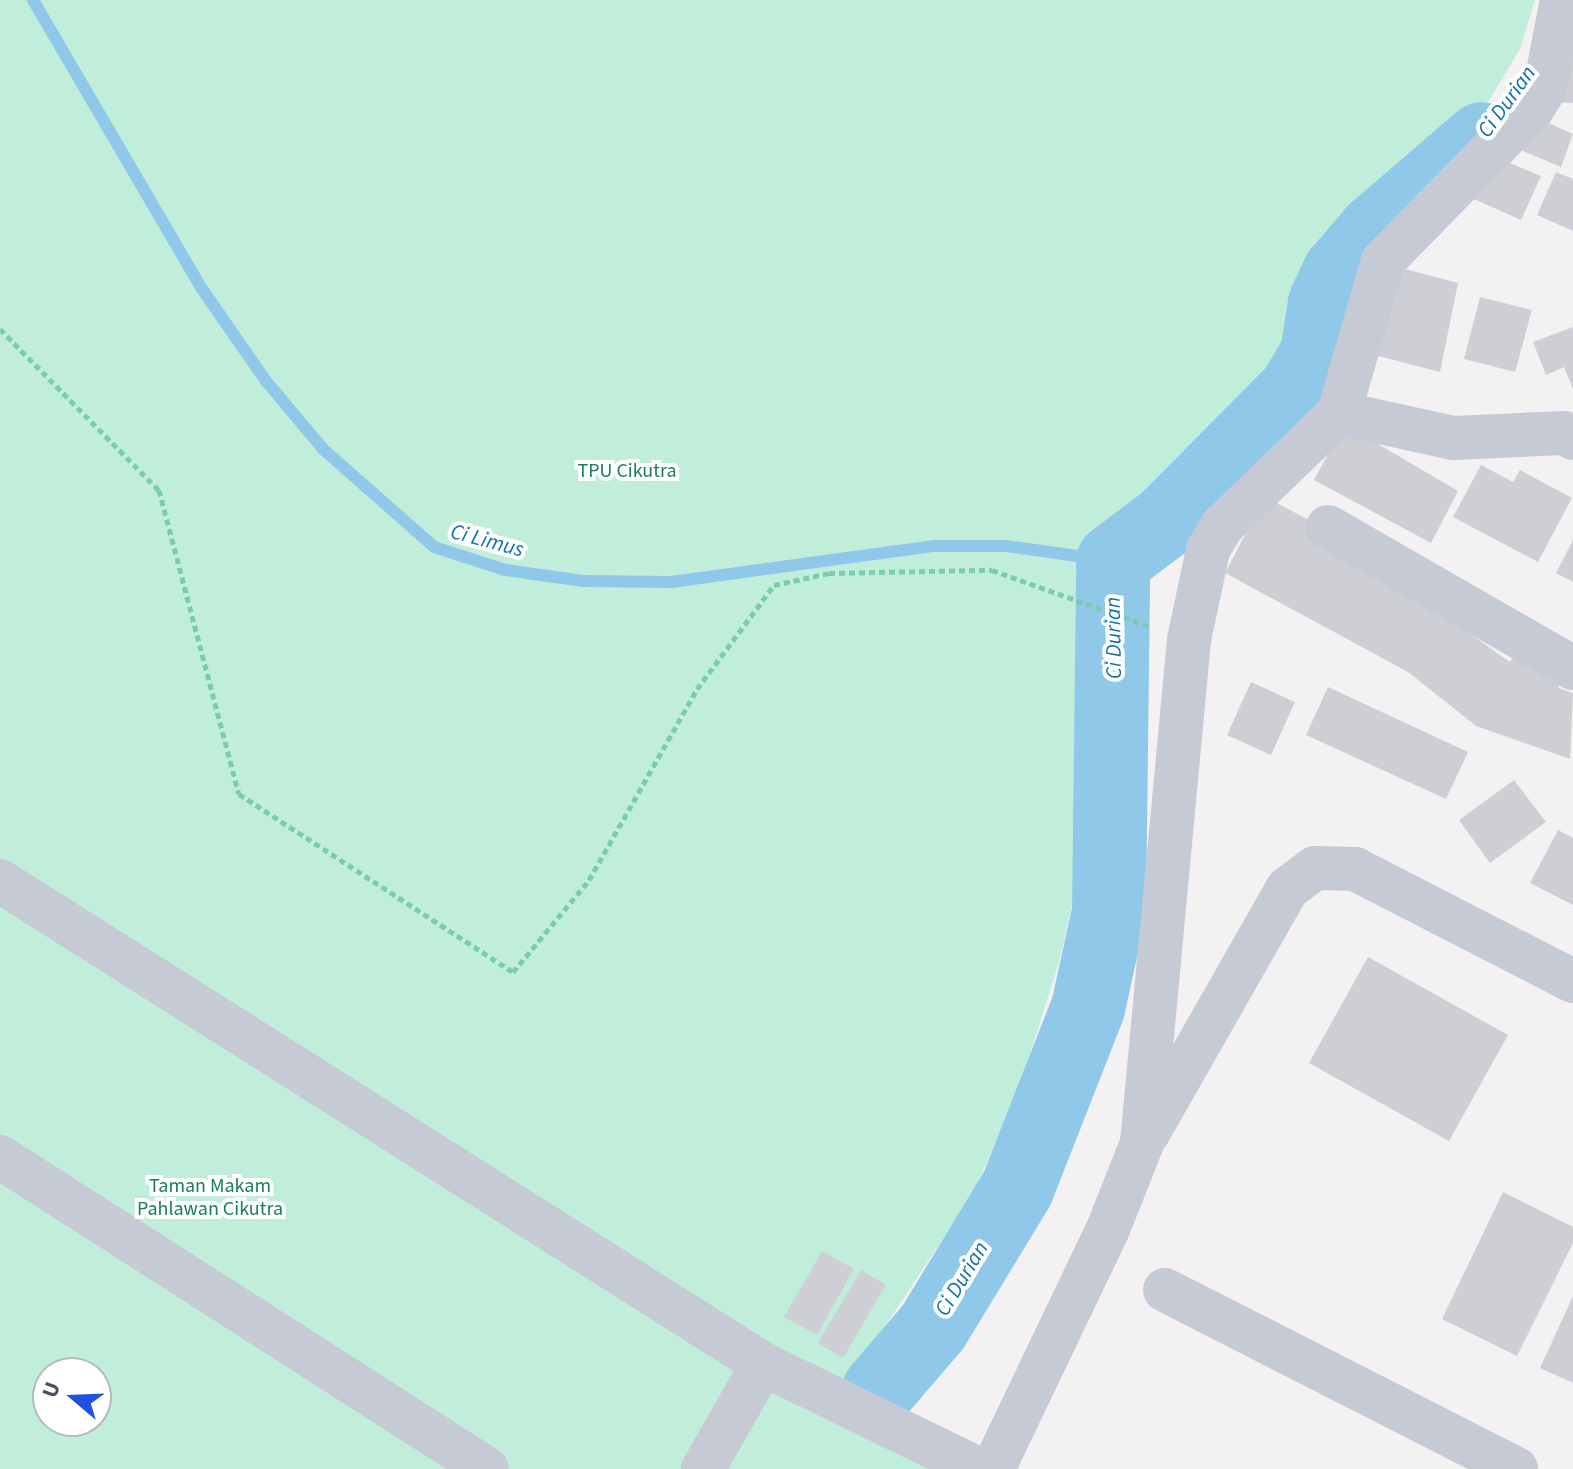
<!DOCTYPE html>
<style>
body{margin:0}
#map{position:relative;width:1573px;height:1469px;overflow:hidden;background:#f3f1f1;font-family:"Source Sans 3",sans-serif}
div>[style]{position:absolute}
.green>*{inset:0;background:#c1eeda}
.stream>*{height:12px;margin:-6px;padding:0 6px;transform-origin:6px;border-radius:6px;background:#90c8ea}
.river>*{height:74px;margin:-37px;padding:0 37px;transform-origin:37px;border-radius:37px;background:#90c8ea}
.building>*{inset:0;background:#cecfd5}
.path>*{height:5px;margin-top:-2.5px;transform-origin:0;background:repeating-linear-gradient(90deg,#7accb1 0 6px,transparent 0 10px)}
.minor>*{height:44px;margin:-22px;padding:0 22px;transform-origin:22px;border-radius:22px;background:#c5cad5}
span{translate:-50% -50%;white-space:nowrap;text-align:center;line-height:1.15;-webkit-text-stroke:8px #fff;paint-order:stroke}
.park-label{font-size:20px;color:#1a7e5d}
.water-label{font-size:22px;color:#1170a9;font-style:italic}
.north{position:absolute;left:32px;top:1357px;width:80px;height:80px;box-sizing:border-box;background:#fff;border:2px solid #b6b9bf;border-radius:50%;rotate:289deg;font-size:22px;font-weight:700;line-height:32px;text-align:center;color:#49505e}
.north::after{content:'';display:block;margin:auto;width:28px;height:36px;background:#1f53df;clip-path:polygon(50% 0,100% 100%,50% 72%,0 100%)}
</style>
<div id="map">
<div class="green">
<div style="clip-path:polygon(evenodd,0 0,1535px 0,1520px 49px,1488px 102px,1351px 220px,1299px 274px,1284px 352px,1196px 449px,1093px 536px,1084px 852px,1059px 962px,1019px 1088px,974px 1192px,837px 1399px,944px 1469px,0 1469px,0 0,48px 1373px,96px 1373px,96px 1421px,48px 1421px,48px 1373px)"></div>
</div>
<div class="stream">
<div style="left:33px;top:0;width:335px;rotate:59.7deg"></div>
<div style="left:202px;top:289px;width:112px;rotate:55.2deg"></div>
<div style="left:266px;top:381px;width:89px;rotate:50deg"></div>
<div style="left:323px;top:449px;width:148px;rotate:41.4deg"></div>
<div style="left:434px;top:547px;width:75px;rotate:17.9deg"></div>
<div style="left:505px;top:570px;width:79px;rotate:8deg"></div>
<div style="left:583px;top:581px;width:88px;rotate:0.7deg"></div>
<div style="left:671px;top:582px;width:264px;rotate:-7.8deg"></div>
<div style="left:933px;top:546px;width:73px"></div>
<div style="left:1006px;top:546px;width:108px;rotate:8deg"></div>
</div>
<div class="river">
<div style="left:879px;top:1390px;width:83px;rotate:-49.4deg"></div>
<div style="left:933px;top:1327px;width:162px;rotate:-58.7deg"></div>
<div style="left:1017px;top:1189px;width:194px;rotate:-68.6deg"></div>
<div style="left:1088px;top:1008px;width:98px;rotate:-77.7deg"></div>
<div style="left:1109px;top:912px;width:351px;rotate:-89.3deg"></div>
<div style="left:1113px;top:561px;width:66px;rotate:-37deg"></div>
<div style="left:1166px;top:521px;width:183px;rotate:-45.2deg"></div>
<div style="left:1295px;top:391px;width:43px;rotate:-59.3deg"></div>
<div style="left:1317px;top:354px;width:52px;rotate:-81.1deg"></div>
<div style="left:1325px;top:303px;width:33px;rotate:-65deg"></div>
<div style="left:1339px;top:273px;width:55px;rotate:-49.4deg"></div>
<div style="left:1375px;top:231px;width:141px;rotate:-40.7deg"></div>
</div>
<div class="building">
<div style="clip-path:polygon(1573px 57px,1573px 103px,1556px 102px)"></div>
<div style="clip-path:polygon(1533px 116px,1573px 134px,1561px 167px,1518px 149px)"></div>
<div style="clip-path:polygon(1493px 156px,1541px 176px,1521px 220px,1474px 199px)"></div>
<div style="clip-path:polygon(1556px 172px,1573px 179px,1573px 231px,1537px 215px)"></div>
<div style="clip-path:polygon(1394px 266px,1458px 283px,1440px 372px,1371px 354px)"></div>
<div style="clip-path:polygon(1480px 297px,1532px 310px,1515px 372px,1464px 359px)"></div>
<div style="clip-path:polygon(1573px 327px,1573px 389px,1564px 367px,1546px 375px,1533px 342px)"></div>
<div style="clip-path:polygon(1344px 424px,1458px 491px,1431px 543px,1314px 480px)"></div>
<div style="clip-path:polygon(1481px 465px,1513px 482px,1520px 470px,1572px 498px,1538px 562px,1453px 517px)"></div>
<div style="clip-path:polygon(1265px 497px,1313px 522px,1510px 662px,1520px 645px,1567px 670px,1558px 688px,1573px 693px,1570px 759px,1476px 726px,1408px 672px,1225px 573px)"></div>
<div style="clip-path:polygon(1573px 540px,1573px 582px,1556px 573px)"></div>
<div style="clip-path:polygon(1251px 682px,1295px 702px,1271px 755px,1227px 735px)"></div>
<div style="clip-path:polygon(1328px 687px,1468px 752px,1446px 799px,1306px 735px)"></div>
<div style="clip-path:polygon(1514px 780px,1546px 822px,1490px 863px,1459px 820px)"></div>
<div style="clip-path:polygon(1558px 830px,1573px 838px,1573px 905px,1530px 883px)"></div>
<div style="clip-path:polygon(1368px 957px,1508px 1035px,1449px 1141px,1309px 1063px)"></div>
<div style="clip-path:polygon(1503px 1192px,1573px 1227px,1573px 1243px,1517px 1356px,1442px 1319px)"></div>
<div style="clip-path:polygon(822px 1251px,854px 1269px,817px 1335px,784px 1317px)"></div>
<div style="clip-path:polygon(861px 1270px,886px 1285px,843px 1358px,818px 1343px)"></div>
<div style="clip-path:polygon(1573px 1296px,1573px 1383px,1540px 1368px)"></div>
</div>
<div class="path">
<div style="left:0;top:329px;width:226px;rotate:45.4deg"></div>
<div style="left:159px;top:490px;width:314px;rotate:75.3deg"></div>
<div style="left:239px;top:794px;width:327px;rotate:33deg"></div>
<div style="left:513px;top:972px;width:119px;rotate:-50.4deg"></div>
<div style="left:589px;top:880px;width:219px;rotate:-60.5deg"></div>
<div style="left:697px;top:689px;width:129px;rotate:-53.5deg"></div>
<div style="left:774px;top:585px;width:56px;rotate:-12.3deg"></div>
<div style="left:829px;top:573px;width:163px;rotate:-1.1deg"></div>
<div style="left:992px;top:570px;width:169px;rotate:19.7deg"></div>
</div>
<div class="minor">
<div style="left:1339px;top:413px;width:118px;rotate:12.3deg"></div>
<div style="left:1454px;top:438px;width:110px;rotate:-2.6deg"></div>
<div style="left:1564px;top:433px;width:10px;rotate:29deg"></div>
<div style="left:1328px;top:527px;width:283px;rotate:29.9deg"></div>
<div style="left:0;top:881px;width:903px;rotate:32.33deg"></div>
<div style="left:763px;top:1364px;width:239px;rotate:26deg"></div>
<div style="left:1148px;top:1133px;width:281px;rotate:-60.3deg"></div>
<div style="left:1287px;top:889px;width:35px;rotate:-37deg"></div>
<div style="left:1315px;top:868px;width:40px;rotate:1.4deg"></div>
<div style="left:1355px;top:869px;width:245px;rotate:27.2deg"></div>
<div style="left:0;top:1157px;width:578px;rotate:32.65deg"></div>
<div style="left:1165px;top:1290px;width:394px;rotate:27deg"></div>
<div style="left:703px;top:1469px;width:121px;rotate:-60.3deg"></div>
<div style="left:993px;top:1469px;width:266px;rotate:-64.4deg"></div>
<div style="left:1108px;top:1229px;width:92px;rotate:-68.4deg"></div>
<div style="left:1142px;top:1143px;width:505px;rotate:-84.66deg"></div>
<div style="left:1189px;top:640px;width:92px;rotate:-78.1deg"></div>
<div style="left:1208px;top:550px;width:28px;rotate:-60deg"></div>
<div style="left:1222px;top:526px;width:163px;rotate:-44deg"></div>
<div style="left:1339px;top:413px;width:158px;rotate:-73.9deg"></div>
<div style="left:1383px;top:261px;width:213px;rotate:-45.6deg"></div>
<div style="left:1532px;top:109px;width:25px;rotate:-58deg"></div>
<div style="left:1545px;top:88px;width:90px;rotate:-79.1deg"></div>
</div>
<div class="park-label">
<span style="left:627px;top:471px">TPU Cikutra</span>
<span style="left:210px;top:1198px">Taman Makam<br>Pahlawan Cikutra</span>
</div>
<div class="water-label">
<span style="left:1507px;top:102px;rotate:-54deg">Ci Durian</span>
<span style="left:487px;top:541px;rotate:15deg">Ci Limus</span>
<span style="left:1114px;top:638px;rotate:-91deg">Ci Durian</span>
<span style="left:962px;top:1279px;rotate:-59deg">Ci Durian</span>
</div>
<div class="north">U</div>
</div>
